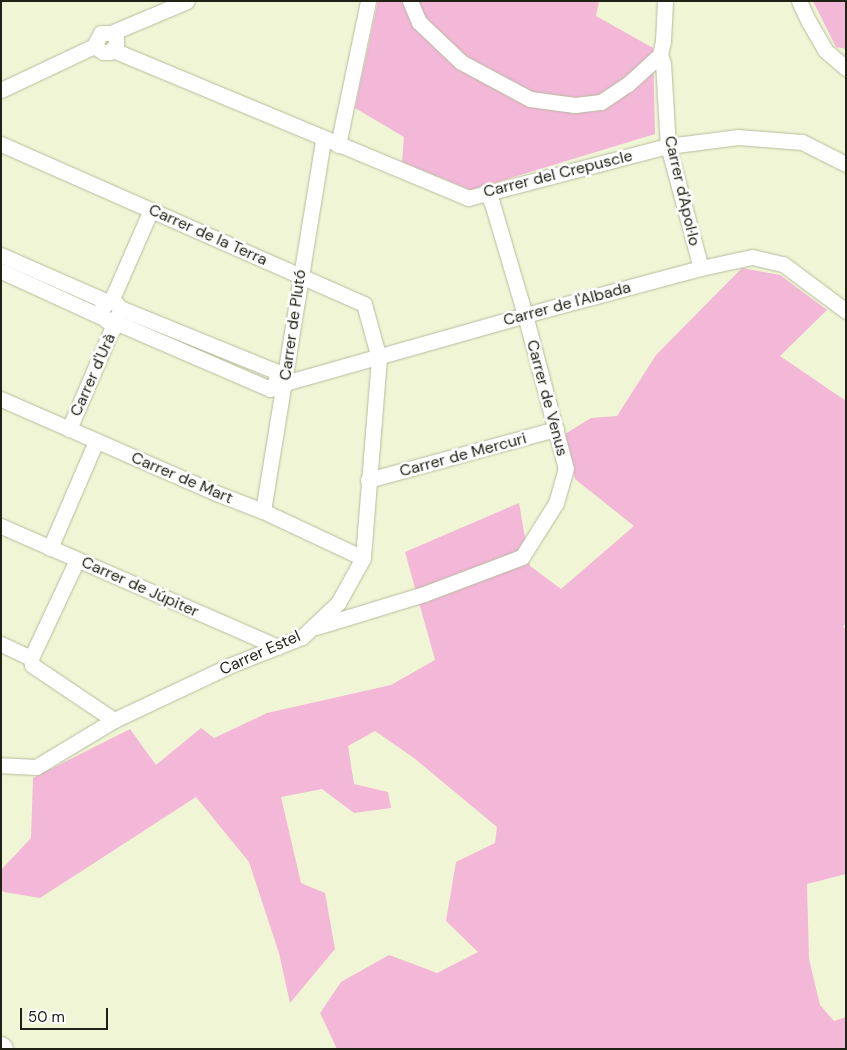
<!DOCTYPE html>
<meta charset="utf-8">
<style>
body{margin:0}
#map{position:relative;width:847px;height:1050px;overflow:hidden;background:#f0f6d5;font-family:"DM Sans",sans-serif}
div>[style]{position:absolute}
.green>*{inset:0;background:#f3b7d8}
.roads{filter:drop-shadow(0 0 1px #b6bb9c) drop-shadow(0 0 1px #b6bb9c)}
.minor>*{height:15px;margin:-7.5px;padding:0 7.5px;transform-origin:7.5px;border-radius:7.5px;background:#fff}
.highway>*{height:22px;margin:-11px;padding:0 11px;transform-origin:11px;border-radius:11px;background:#fff}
span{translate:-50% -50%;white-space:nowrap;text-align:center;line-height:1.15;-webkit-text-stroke:5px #fff;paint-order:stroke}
.street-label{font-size:16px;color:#202216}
.frame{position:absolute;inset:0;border:2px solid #202216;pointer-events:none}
.scale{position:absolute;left:20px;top:1008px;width:88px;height:22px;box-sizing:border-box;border:2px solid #202216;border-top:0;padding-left:6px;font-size:15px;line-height:18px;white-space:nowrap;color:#202216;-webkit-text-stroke:4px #fff;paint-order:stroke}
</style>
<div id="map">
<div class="green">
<div style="clip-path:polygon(378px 1px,599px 1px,596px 16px,653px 48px,655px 134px,471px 190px,402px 162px,404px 137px,355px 108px)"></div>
<div style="clip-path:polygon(813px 1px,846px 1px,846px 49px,836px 47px)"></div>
<div style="clip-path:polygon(742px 268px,780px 275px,827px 310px,780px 356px,846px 401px,846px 623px,843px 627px,846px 629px,846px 874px,807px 884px,809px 959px,820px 1005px,834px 1021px,846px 1017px,846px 1049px,337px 1049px,320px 1013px,341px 982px,389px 955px,437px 973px,478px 952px,446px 921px,456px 862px,495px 843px,497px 827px,414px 758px,375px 731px,348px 746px,354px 784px,388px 792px,391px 808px,354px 813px,322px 789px,281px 797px,301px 883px,325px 893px,335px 949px,290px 1003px,279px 953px,249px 862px,196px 797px,40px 898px,4px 892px,1px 889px,1px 870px,31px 838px,33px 778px,130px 729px,156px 765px,201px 728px,214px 738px,267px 713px,391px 685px,435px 660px,405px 552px,519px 503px,530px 566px,561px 589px,634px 526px,575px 479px,565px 434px,591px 418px,617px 416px,656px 355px)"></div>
</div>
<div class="roads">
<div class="minor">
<div style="left:410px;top:1px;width:23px;rotate:67deg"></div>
<div style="left:419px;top:22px;width:58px;rotate:43.6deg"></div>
<div style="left:461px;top:62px;width:78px;rotate:28.2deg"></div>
<div style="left:530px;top:99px;width:45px;rotate:7.6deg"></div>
<div style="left:575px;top:105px;width:26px;rotate:-7deg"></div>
<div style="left:601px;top:102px;width:32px;rotate:-34deg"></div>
<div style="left:628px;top:84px;width:43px;rotate:-42.2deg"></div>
<div style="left:660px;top:55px;width:14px;rotate:-78deg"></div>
<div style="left:663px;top:41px;width:40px;rotate:-87.1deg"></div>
<div style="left:799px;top:1px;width:23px;rotate:65deg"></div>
<div style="left:809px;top:22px;width:32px;rotate:60deg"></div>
<div style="left:825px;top:50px;width:28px;rotate:41deg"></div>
<div style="left:111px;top:33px;width:7px;rotate:45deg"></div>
<div style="left:116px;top:38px;width:7px;rotate:90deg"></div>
<div style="left:116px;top:45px;width:9px;rotate:131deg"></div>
<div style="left:110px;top:52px;width:7px;rotate:180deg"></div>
<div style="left:103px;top:52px;width:7px;rotate:-146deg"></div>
<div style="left:97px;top:48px;width:6px;rotate:-99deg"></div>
<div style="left:96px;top:42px;width:10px;rotate:-61deg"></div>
<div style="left:101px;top:33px;width:10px"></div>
<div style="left:111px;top:33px;width:82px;rotate:-22.8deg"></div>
<div style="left:113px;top:50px;width:385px;rotate:22.6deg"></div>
<div style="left:468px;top:198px;width:207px;rotate:-14.6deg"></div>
<div style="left:668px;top:146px;width:71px;rotate:-7.3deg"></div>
<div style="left:738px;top:137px;width:64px;rotate:4.5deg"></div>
<div style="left:802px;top:142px;width:49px;rotate:26.6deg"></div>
<div style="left:660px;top:55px;width:9px;rotate:69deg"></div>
<div style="left:663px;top:63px;width:83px;rotate:86.6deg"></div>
<div style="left:668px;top:146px;width:126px;rotate:74.9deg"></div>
<div style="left:1px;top:90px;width:105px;rotate:-25.3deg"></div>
<div style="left:1px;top:144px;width:397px;rotate:23.8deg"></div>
<div style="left:364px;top:304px;width:56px;rotate:74.5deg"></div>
<div style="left:379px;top:358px;width:201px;rotate:94.6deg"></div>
<div style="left:363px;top:558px;width:51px;rotate:119.1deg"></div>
<div style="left:338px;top:603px;width:50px;rotate:136.6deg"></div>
<div style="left:302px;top:637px;width:76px;rotate:158.5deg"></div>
<div style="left:231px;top:665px;width:129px;rotate:154.8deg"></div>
<div style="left:114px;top:720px;width:91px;rotate:148.9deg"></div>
<div style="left:36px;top:767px;width:35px;rotate:-177deg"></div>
<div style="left:338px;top:145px;width:147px;rotate:-78.2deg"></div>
<div style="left:1px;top:255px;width:117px;rotate:23.7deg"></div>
<div style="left:108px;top:302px;width:7px"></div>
<div style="left:115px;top:302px;width:8px;rotate:50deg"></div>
<div style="left:120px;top:308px;width:4px;rotate:90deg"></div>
<div style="left:120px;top:312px;width:11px;rotate:128deg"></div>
<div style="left:113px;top:321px;width:7px;rotate:-172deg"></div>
<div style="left:106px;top:320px;width:7px;rotate:-124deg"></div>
<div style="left:102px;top:314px;width:6px;rotate:-90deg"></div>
<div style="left:102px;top:308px;width:8px;rotate:-45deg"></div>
<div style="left:1px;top:271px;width:113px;rotate:24.5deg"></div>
<div style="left:111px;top:301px;width:99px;rotate:-66.3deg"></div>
<div style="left:120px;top:308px;width:167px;rotate:22.1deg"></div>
<div style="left:275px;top:371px;width:9px;rotate:77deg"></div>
<div style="left:113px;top:321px;width:171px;rotate:23.4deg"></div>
<div style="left:270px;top:389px;width:11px;rotate:-52deg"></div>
<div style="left:277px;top:380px;width:9px;rotate:21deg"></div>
<div style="left:285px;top:383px;width:249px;rotate:-15.8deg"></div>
<div style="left:525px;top:315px;width:182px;rotate:-15deg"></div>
<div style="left:701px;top:268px;width:52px;rotate:-12.2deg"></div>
<div style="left:752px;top:257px;width:32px;rotate:13deg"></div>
<div style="left:783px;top:264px;width:79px;rotate:36.7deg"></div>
<div style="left:1px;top:399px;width:235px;rotate:23.6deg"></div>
<div style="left:216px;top:493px;width:50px;rotate:21deg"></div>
<div style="left:263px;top:511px;width:110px;rotate:25.2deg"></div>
<div style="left:69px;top:429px;width:107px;rotate:-66.8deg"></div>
<div style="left:111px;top:331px;width:11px;rotate:-49deg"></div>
<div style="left:368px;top:480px;width:195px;rotate:-15.2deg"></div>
<div style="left:263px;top:511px;width:376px;rotate:-80.8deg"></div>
<div style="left:1px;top:526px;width:302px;rotate:23.6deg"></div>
<div style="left:50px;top:548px;width:116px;rotate:-66.7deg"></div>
<div style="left:316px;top:627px;width:113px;rotate:-17deg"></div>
<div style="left:424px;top:594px;width:105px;rotate:-20.7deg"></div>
<div style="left:522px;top:557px;width:64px;rotate:-57.8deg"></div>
<div style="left:556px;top:503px;width:35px;rotate:-74deg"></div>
<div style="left:566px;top:469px;width:159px;rotate:-104.9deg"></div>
<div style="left:525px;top:315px;width:117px;rotate:-106.4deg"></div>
<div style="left:492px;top:203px;width:13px;rotate:-119deg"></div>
<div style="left:1px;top:644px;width:33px;rotate:25deg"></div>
<div style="left:31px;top:658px;width:7px;rotate:82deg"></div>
<div style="left:32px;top:665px;width:99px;rotate:33.9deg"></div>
<div style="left:31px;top:658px;width:108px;rotate:-64.9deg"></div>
</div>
<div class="highway">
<div style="left:1px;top:1048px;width:1px;rotate:45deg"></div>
</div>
</div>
<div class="street-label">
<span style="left:558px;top:174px;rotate:-14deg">Carrer del Crepuscle</span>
<span style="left:682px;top:191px;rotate:77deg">Carrer d'Apol·lo</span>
<span style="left:208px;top:235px;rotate:24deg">Carrer de la Terra</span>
<span style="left:567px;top:304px;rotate:-15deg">Carrer de l'Albada</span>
<span style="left:293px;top:325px;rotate:-82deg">Carrer de Plutó</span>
<span style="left:93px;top:375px;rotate:-66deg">Carrer d'Urà</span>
<span style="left:547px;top:398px;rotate:75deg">Carrer de Venus</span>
<span style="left:463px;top:455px;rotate:-15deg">Carrer de Mercuri</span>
<span style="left:182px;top:478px;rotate:23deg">Carrer de Mart</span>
<span style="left:140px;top:587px;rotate:24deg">Carrer de Júpiter</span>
<span style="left:260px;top:653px;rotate:-24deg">Carrer Estel</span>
</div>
<div class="frame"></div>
<div class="scale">50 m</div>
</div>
